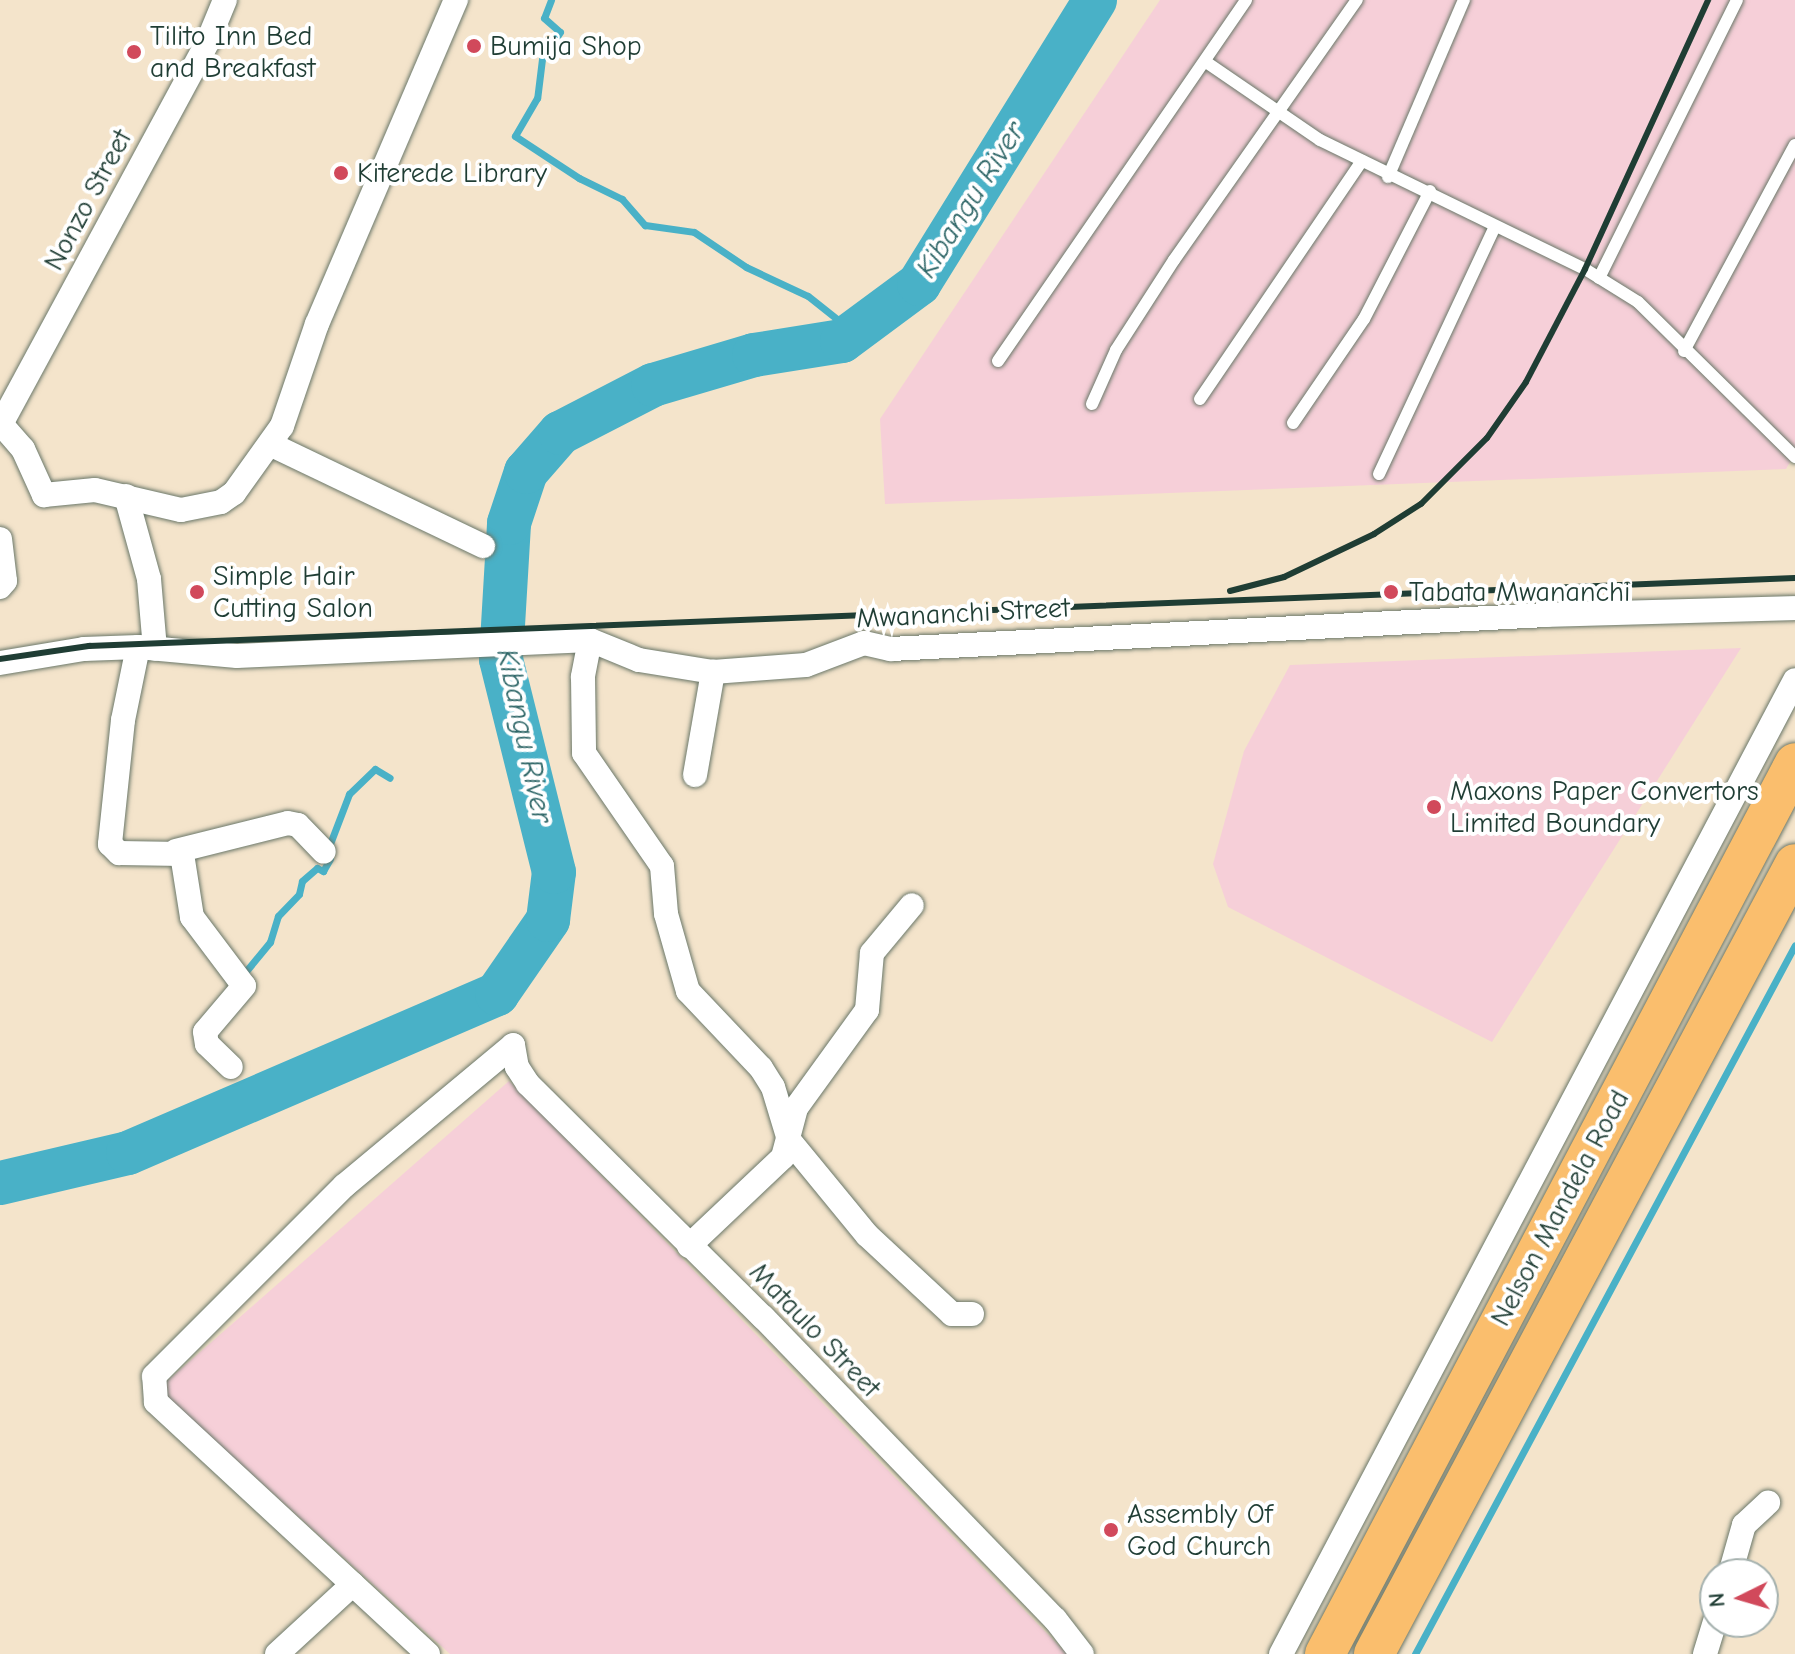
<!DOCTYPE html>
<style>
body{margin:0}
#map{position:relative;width:1795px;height:1654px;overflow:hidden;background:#f4e4cb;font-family:"Comic Neue",sans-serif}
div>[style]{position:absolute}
.built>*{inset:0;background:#f6cfd8}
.stream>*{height:7px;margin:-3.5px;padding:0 3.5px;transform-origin:3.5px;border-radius:3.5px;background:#49b1c7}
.river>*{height:44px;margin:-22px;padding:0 22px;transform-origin:22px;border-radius:22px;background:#49b1c7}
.roads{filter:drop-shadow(0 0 2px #6a7769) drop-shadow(0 0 2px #6a7769)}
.service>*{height:12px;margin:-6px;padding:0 6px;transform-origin:6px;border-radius:6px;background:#fff}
.minor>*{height:24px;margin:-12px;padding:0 12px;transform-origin:12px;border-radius:12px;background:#fff}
.primary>*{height:40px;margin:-20px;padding:0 20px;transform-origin:20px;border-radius:20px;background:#fabe6d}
.rail>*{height:6px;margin:-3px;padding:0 3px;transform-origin:3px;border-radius:3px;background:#1f3d34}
.dots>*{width:22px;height:22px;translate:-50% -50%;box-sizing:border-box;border:4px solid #fff;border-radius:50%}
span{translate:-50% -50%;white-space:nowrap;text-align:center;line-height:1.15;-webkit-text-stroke:8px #fff;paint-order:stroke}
.poi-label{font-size:28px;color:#1f3d34}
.left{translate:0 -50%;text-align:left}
.street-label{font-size:28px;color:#1f3d34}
.water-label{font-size:30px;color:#2e6667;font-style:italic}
.north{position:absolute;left:1699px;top:1558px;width:80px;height:80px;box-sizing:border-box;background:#fff;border:2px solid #a5b1ae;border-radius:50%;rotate:265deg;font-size:22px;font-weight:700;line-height:32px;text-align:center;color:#1f3d34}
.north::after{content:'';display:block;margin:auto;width:28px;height:36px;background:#d1495b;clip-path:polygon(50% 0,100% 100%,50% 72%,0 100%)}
</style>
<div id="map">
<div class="built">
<div style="clip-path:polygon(1160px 0,1795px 0,1795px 454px,1786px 469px,885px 504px,880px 419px)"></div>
<div style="clip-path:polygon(1741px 648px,1492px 1042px,1228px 907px,1213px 864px,1244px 751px,1290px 665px)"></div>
<div style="clip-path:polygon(509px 1081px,1067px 1654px,450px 1654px,158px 1389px)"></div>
</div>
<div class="stream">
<div style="left:551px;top:0;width:19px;rotate:111deg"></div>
<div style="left:544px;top:18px;width:21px;rotate:41deg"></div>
<div style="left:560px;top:32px;width:32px;rotate:124deg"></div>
<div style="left:542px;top:59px;width:39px;rotate:97deg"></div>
<div style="left:537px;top:98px;width:44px;rotate:120.1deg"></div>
<div style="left:515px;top:136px;width:77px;rotate:33.3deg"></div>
<div style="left:579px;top:178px;width:48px;rotate:26deg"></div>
<div style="left:622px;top:199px;width:35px;rotate:49deg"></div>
<div style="left:645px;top:225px;width:49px;rotate:8.1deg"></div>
<div style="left:694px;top:232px;width:63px;rotate:33.9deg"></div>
<div style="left:746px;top:267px;width:68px;rotate:25.1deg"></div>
<div style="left:808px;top:296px;width:43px;rotate:38.5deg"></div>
<div style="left:842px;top:323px;width:18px;rotate:90deg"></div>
<div style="left:328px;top:849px;width:59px;rotate:-69.1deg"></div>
<div style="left:349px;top:794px;width:36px;rotate:-44deg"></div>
<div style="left:375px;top:769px;width:17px;rotate:31deg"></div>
<div style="left:242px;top:976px;width:44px;rotate:-50.5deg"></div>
<div style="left:270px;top:942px;width:27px;rotate:-73deg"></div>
<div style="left:278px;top:916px;width:30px;rotate:-46deg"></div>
<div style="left:299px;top:894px;width:13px;rotate:-77deg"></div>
<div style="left:302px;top:881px;width:20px;rotate:-41deg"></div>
<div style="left:317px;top:868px;width:7px;rotate:27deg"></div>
<div style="left:323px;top:871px;width:14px;rotate:-60deg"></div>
<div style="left:1415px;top:1654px;width:804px;rotate:-61.81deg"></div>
</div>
<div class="river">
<div style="left:0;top:1183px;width:131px;rotate:-13.2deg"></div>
<div style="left:128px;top:1153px;width:402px;rotate:-23.3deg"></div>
<div style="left:497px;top:994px;width:90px;rotate:-55.4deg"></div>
<div style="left:548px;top:920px;width:48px;rotate:-82.9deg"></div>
<div style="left:554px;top:872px;width:219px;rotate:-104deg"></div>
<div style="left:501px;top:659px;width:136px;rotate:-86.6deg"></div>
<div style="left:509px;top:523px;width:54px;rotate:-71.6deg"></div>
<div style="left:526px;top:472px;width:52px;rotate:-48.9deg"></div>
<div style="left:560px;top:433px;width:105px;rotate:-27.3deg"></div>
<div style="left:653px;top:385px;width:105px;rotate:-16.5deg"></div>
<div style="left:754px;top:355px;width:89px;rotate:-9deg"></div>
<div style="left:842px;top:341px;width:96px;rotate:-36.5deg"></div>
<div style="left:919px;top:284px;width:334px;rotate:-58.2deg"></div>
</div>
<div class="roads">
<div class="service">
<div style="left:1206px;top:62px;width:138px;rotate:34.4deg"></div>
<div style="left:1320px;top:140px;width:295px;rotate:26deg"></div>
<div style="left:1585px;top:269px;width:62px;rotate:31.9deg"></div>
<div style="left:1638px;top:302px;width:221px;rotate:44.6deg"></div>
<div style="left:1388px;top:177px;width:193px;rotate:-66.8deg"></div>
<div style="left:1599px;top:278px;width:310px;rotate:-63.6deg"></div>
<div style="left:1684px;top:351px;width:234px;rotate:-61.7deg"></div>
<div style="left:998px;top:361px;width:438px;rotate:-55.5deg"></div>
<div style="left:1200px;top:399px;width:288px;rotate:-55.8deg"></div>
<div style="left:1092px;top:404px;width:59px;rotate:-66deg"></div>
<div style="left:1116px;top:350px;width:107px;rotate:-57.2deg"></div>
<div style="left:1174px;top:260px;width:318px;rotate:-54.9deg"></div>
<div style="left:1293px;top:423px;width:126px;rotate:-55.7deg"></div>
<div style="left:1364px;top:319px;width:144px;rotate:-62.7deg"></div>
<div style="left:1379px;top:474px;width:272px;rotate:-64.9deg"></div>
</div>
<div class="minor">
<div style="left:2px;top:425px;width:32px;rotate:49deg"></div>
<div style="left:23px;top:449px;width:51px;rotate:65.5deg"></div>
<div style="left:44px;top:495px;width:51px;rotate:-5.6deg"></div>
<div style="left:95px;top:490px;width:88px;rotate:13.1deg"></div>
<div style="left:181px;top:510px;width:41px;rotate:-11.3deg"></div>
<div style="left:221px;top:502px;width:16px;rotate:-35deg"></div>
<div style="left:234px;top:493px;width:82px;rotate:-54.4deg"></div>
<div style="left:282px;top:426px;width:108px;rotate:-71.1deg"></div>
<div style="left:317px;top:324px;width:353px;rotate:-66.8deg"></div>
<div style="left:0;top:426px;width:438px;rotate:-61.6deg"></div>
<div style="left:208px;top:41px;width:44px;rotate:-67.5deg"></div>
<div style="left:272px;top:445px;width:234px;rotate:25.6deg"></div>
<div style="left:126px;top:496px;width:86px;rotate:74.5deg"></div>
<div style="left:149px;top:579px;width:70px;rotate:85.1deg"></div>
<div style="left:0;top:539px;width:42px;rotate:83.2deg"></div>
<div style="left:5px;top:581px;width:8px;rotate:130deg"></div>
<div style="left:590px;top:640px;width:38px;rotate:101deg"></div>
<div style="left:583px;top:677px;width:76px;rotate:89.2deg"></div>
<div style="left:584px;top:753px;width:137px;rotate:55.4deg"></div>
<div style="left:662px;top:866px;width:48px;rotate:85.2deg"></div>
<div style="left:666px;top:914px;width:80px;rotate:74.1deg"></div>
<div style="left:688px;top:991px;width:106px;rotate:46.5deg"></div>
<div style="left:761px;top:1068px;width:22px;rotate:58deg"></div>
<div style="left:773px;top:1087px;width:55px;rotate:73.2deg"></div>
<div style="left:789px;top:1140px;width:123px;rotate:50.6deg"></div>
<div style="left:867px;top:1235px;width:116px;rotate:42.9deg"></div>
<div style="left:952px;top:1314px;width:20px"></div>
<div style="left:138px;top:647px;width:75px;rotate:101.6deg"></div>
<div style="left:123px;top:720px;width:125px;rotate:96deg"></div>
<div style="left:110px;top:844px;width:13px;rotate:45deg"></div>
<div style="left:119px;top:853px;width:63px;rotate:0.9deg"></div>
<div style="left:182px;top:854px;width:64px;rotate:81deg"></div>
<div style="left:192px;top:917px;width:86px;rotate:53deg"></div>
<div style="left:244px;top:986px;width:60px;rotate:130.3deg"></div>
<div style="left:205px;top:1032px;width:12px;rotate:81deg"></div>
<div style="left:207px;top:1044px;width:33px;rotate:44deg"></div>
<div style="left:0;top:663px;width:85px;rotate:-9.5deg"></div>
<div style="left:84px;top:649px;width:54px;rotate:-2.1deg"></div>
<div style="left:138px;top:647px;width:99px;rotate:5.2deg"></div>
<div style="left:237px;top:656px;width:353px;rotate:-2.6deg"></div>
<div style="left:590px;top:640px;width:53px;rotate:22.2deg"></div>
<div style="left:639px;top:660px;width:75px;rotate:9.2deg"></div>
<div style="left:713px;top:672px;width:93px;rotate:-4.3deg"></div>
<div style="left:806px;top:665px;width:62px;rotate:-20.8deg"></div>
<div style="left:864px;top:643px;width:28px;rotate:13deg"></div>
<div style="left:891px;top:649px;width:656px;rotate:-2.97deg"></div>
<div style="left:1546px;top:615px;width:249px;rotate:-1.6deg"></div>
<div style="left:695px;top:775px;width:105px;rotate:-80.1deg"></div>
<div style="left:176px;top:851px;width:115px;rotate:-14deg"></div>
<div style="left:288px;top:823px;width:10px;rotate:11deg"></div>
<div style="left:298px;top:825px;width:37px;rotate:46deg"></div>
<div style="left:689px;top:1246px;width:129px;rotate:-43.4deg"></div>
<div style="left:783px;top:1157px;width:51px;rotate:-75.1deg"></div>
<div style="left:796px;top:1108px;width:121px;rotate:-54.1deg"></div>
<div style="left:867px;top:1010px;width:57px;rotate:-85deg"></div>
<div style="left:872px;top:953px;width:62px;rotate:-50.2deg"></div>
<div style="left:1730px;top:1574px;width:51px;rotate:-74.1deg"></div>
<div style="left:1744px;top:1525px;width:33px;rotate:-43deg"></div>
<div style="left:277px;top:1654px;width:103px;rotate:-42.6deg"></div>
<div style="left:428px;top:1654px;width:371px;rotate:-137.2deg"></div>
<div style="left:156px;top:1402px;width:26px;rotate:-94deg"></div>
<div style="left:154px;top:1376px;width:269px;rotate:-45deg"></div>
<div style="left:344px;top:1186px;width:220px;rotate:-39.8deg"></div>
<div style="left:513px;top:1045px;width:22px;rotate:80deg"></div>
<div style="left:517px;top:1067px;width:20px;rotate:57deg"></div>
<div style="left:528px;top:1084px;width:331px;rotate:44.8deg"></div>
<div style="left:763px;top:1317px;width:420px;rotate:46deg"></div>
<div style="left:1055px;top:1619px;width:44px;rotate:52.4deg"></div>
<div style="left:1281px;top:1654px;width:1101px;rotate:-62.18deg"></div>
<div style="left:1705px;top:1654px;width:34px;rotate:-73deg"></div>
</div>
<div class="primary">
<div style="left:1325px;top:1654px;width:1007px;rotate:-62.19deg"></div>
<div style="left:1374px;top:1654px;width:895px;rotate:-61.95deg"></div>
</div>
</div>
<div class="rail">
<div style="left:1230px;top:591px;width:56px;rotate:-14.5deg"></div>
<div style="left:1284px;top:577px;width:100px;rotate:-25.5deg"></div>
<div style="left:1374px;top:534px;width:56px;rotate:-32.6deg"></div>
<div style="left:1421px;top:504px;width:93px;rotate:-45deg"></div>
<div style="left:1487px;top:438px;width:68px;rotate:-55.1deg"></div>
<div style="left:1526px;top:382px;width:127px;rotate:-62.4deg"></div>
<div style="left:1585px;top:269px;width:296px;rotate:-65.4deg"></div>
<div style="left:0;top:659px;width:90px;rotate:-8.3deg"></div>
<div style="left:89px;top:646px;width:1707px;rotate:-2.28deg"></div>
</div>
<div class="dots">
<div style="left:474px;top:46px;background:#d1495b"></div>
<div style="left:134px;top:52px;background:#d1495b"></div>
<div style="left:341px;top:173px;background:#d1495b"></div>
<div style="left:197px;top:592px;background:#d1495b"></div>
<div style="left:1391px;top:592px;background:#d1495b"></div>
<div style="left:1434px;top:807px;background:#d1495b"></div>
<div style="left:1111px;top:1530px;background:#d1495b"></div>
</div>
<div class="poi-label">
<span class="left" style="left:150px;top:52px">Tilito Inn Bed<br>and Breakfast</span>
<span class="left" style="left:490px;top:46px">Bumija Shop</span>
<span class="left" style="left:357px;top:173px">Kiterede Library</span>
<span class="left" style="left:213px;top:592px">Simple Hair<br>Cutting Salon</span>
<span class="left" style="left:1409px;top:592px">Tabata Mwananchi</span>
<span class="left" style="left:1450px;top:807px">Maxons Paper Convertors<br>Limited Boundary</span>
<span class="left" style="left:1127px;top:1530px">Assembly Of<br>God Church</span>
</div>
<div class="street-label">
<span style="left:88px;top:200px;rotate:-62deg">Nonzo Street</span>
<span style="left:963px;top:613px;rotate:-3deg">Mwananchi Street</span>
<span style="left:1560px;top:1208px;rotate:-62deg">Nelson Mandela Road</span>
<span style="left:815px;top:1330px;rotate:46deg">Mataulo Street</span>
</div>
<div class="water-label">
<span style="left:971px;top:200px;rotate:-58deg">Kibangu River</span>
<span style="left:524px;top:736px;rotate:78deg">Kibangu River</span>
</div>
<div class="north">N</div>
</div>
